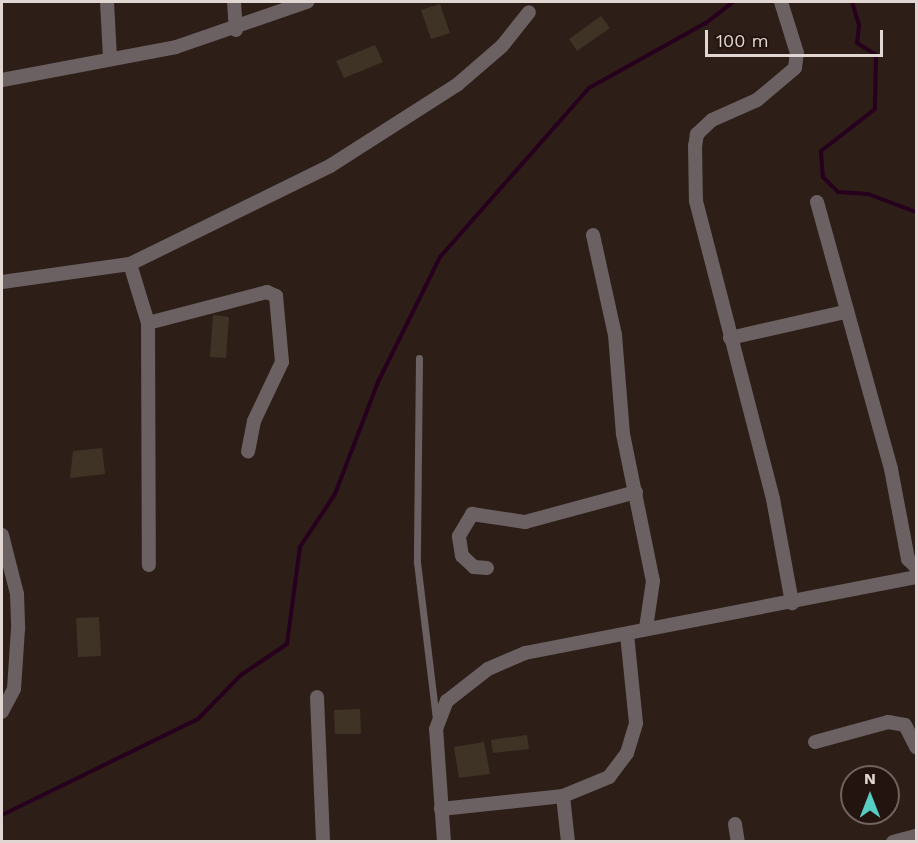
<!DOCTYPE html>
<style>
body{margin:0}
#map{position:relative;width:918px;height:843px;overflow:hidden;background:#2e1e18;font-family:"Work Sans",sans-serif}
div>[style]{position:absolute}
.stream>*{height:4px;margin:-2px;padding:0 2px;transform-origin:2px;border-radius:2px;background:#26001d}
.building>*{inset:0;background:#3f3325}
.lane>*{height:7px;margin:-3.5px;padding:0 3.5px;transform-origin:3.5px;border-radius:3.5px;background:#6b6162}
.street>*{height:14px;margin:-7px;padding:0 7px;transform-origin:7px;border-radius:7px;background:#6b6162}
span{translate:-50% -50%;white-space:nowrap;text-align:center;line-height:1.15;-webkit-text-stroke:5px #24140f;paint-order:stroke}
.frame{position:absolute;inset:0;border:3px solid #e2d6d2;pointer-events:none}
.north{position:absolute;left:840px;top:765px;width:60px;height:60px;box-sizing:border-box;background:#24140f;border:2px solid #70625d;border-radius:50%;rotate:0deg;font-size:16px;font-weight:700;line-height:24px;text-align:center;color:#e2d6d2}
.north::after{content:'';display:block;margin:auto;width:21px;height:27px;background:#56cec3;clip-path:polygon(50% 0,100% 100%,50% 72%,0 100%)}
.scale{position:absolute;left:705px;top:30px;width:178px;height:27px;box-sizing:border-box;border:3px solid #e2d6d2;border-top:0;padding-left:8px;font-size:18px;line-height:21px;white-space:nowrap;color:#e2d6d2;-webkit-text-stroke:4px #24140f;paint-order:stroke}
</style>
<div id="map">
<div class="stream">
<div style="left:852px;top:2px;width:24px;rotate:73deg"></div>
<div style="left:859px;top:25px;width:18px;rotate:96deg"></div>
<div style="left:857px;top:43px;width:22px;rotate:32deg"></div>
<div style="left:876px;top:55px;width:54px;rotate:91.1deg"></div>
<div style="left:875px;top:109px;width:68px;rotate:142.1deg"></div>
<div style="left:821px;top:151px;width:26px;rotate:86deg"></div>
<div style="left:823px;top:177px;width:21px;rotate:45deg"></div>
<div style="left:838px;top:192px;width:30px;rotate:4deg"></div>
<div style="left:868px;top:194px;width:51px;rotate:20.6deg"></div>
<div style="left:2px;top:815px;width:218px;rotate:-26.1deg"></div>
<div style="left:198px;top:719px;width:62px;rotate:-45.7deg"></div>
<div style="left:241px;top:675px;width:55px;rotate:-34deg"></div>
<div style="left:287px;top:644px;width:98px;rotate:-82.4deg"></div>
<div style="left:300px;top:547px;width:64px;rotate:-56.6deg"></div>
<div style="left:335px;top:494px;width:120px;rotate:-69deg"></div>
<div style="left:378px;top:382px;width:140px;rotate:-63.6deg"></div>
<div style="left:440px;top:257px;width:225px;rotate:-48.6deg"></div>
<div style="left:589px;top:88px;width:134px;rotate:-29.1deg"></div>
<div style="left:706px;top:23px;width:34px;rotate:-38deg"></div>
</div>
<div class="building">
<div style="clip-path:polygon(440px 4px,450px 33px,431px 39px,421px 10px)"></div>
<div style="clip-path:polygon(601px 16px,610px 28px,577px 51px,569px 39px)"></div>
<div style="clip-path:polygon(375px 45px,383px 62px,344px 78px,336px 61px)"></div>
<div style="clip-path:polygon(213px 315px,229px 317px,226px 358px,210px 357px)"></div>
<div style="clip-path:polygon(102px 448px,105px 474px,70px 478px,73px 451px)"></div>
<div style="clip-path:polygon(99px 617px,101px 656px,78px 657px,76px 618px)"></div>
<div style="clip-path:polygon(360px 709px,361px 734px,335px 734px,334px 710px)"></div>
<div style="clip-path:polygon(527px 735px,529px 749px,493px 753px,491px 740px)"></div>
<div style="clip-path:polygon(484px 742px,490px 774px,459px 778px,454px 747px)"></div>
</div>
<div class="lane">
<div style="left:419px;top:358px;width:204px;rotate:90.6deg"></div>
<div style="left:417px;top:562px;width:157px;rotate:83.1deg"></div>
</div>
<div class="street">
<div style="left:107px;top:2px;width:56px;rotate:86.9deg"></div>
<div style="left:234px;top:2px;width:28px;rotate:86deg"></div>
<div style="left:781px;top:2px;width:53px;rotate:72.6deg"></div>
<div style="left:797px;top:53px;width:15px;rotate:98deg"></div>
<div style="left:795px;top:68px;width:50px;rotate:139.9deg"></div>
<div style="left:757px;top:100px;width:49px;rotate:156deg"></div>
<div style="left:712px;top:120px;width:21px;rotate:137deg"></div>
<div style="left:697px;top:134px;width:12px;rotate:99deg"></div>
<div style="left:695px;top:146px;width:55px;rotate:89deg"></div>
<div style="left:696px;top:201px;width:308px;rotate:75.5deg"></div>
<div style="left:773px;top:499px;width:106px;rotate:79.6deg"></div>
<div style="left:2px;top:80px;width:177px;rotate:-10.7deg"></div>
<div style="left:176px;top:47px;width:139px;rotate:-19deg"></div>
<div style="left:817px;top:202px;width:277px;rotate:74.5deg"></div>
<div style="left:891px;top:469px;width:92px;rotate:79.3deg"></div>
<div style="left:908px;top:559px;width:11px;rotate:45deg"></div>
<div style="left:593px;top:235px;width:102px;rotate:77.6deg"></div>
<div style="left:615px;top:335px;width:99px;rotate:85.4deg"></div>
<div style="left:623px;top:434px;width:150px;rotate:78.5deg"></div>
<div style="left:653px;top:581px;width:48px;rotate:98.5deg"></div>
<div style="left:130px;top:264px;width:62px;rotate:73deg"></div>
<div style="left:148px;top:323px;width:242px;rotate:89.8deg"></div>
<div style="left:2px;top:282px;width:129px;rotate:-8deg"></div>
<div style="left:130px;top:264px;width:223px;rotate:-26.1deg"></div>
<div style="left:330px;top:166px;width:152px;rotate:-32.6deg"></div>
<div style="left:458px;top:84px;width:58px;rotate:-40.8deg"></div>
<div style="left:502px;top:46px;width:43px;rotate:-51.5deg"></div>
<div style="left:148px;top:323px;width:123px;rotate:-14.6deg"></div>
<div style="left:267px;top:292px;width:10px;rotate:24deg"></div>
<div style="left:276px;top:296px;width:66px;rotate:84.8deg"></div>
<div style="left:282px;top:362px;width:65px;rotate:115.4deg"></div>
<div style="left:254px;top:421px;width:31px;rotate:101deg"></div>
<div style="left:730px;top:338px;width:117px;rotate:-12.8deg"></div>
<div style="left:2px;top:535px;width:61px;rotate:75.7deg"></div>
<div style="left:17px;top:594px;width:35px;rotate:88deg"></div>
<div style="left:18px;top:629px;width:60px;rotate:93.8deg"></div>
<div style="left:14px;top:689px;width:26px;rotate:118deg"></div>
<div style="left:487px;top:568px;width:13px;rotate:-176deg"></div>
<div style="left:474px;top:567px;width:16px;rotate:-137deg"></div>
<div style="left:462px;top:556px;width:20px;rotate:-99deg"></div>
<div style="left:459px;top:536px;width:26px;rotate:-59deg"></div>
<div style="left:472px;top:514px;width:54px;rotate:8.6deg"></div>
<div style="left:525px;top:522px;width:115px;rotate:-15.1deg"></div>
<div style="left:317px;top:697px;width:145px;rotate:87.6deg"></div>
<div style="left:815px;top:742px;width:76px;rotate:-15.3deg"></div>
<div style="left:888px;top:722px;width:17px;rotate:10deg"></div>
<div style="left:905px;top:725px;width:25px;rotate:63deg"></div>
<div style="left:563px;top:796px;width:46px;rotate:83.8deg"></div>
<div style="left:441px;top:809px;width:123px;rotate:-6.1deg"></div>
<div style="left:563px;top:796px;width:50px;rotate:-22.4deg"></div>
<div style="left:609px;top:777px;width:30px;rotate:-53deg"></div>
<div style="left:627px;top:753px;width:31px;rotate:-73deg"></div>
<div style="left:636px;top:723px;width:89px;rotate:-95.8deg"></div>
<div style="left:735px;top:824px;width:18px;rotate:81deg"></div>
<div style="left:444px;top:842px;width:113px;rotate:-94deg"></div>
<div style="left:436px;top:729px;width:30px;rotate:-69deg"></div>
<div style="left:447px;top:701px;width:52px;rotate:-38deg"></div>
<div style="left:488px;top:669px;width:40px;rotate:-23.4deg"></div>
<div style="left:525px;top:653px;width:398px;rotate:-11deg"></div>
<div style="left:893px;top:842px;width:24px;rotate:-15deg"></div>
</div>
<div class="frame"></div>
<div class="north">N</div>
<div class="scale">100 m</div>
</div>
